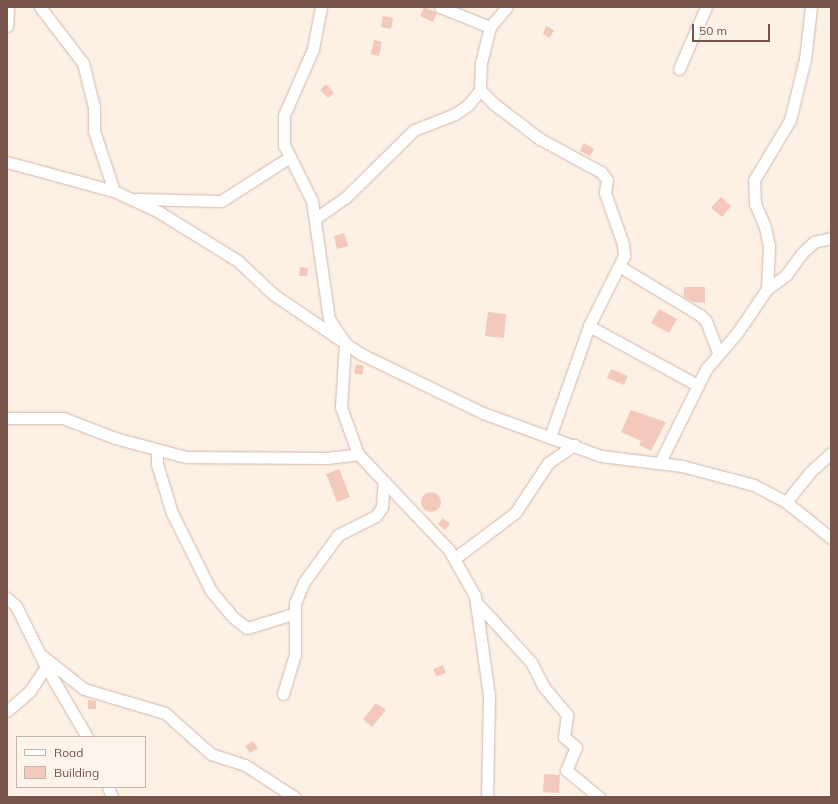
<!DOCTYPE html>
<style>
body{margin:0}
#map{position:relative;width:838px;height:804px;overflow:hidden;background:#fdf0e5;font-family:Mulish,sans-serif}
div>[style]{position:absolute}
.building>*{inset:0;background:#f3c9bb}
.round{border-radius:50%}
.roads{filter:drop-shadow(0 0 1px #d1b8ad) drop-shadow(0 0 1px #d1b8ad)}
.minor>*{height:11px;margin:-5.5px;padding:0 5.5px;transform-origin:5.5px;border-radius:5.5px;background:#fff}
span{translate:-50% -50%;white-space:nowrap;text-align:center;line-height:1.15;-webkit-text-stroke:3.5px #fff4eb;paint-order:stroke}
.frame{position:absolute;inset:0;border:8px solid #775349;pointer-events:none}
.legend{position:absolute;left:16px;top:736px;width:130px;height:52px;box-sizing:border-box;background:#fff4eb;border:1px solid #c9b4aa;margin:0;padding:5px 7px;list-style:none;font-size:12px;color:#775349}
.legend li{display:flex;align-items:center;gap:8px;height:20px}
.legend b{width:20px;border:1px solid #c9b4aa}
.scale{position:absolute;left:692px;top:24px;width:78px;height:18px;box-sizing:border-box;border:2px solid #775349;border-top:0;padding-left:5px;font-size:12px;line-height:14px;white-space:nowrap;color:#775349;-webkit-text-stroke:3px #fff4eb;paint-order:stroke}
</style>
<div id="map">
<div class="building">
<div style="clip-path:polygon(424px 7px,437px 13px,433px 22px,420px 16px)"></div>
<div style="clip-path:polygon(383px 16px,393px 18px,391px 29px,381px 27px)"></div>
<div style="clip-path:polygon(546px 26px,554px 30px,550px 38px,543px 34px)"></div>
<div style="clip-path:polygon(374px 40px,382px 42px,379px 56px,371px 54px)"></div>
<div style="clip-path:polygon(326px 84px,334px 93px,328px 98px,320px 90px)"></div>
<div style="clip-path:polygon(584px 143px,594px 149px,590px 156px,580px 151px)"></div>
<div style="clip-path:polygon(721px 197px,731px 206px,722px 217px,711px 208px)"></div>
<div style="clip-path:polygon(344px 233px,348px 246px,337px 249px,334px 236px)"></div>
<div style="clip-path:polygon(300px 267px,308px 268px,307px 276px,299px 276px)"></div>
<div style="clip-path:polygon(684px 287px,705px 287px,705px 303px,693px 302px,684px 297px)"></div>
<div style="clip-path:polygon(659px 309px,677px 319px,669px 333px,651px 323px)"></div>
<div style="clip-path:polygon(488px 312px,506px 314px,504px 338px,485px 336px)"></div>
<div style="clip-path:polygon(356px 364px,364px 366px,362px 375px,354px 373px)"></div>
<div style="clip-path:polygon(611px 369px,628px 376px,624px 385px,607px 378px)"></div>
<div style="clip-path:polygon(631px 410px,666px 422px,651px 451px,639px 445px,641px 441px,621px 432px)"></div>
<div style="clip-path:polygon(339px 469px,350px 497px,337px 502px,326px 474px)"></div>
<div class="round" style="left:421px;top:492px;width:20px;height:20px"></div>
<div style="clip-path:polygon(443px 518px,450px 524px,445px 530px,438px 524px)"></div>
<div style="clip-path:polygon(443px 665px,446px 673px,436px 676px,433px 669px)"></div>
<div style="clip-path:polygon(88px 700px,96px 701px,96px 709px,88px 709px)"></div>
<div style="clip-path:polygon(376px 703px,386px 710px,372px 727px,363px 719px)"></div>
<div style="clip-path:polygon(253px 741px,258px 748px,250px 753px,245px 746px)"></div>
<div style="clip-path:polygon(544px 774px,560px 775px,559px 793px,543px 792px)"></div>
</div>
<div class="roads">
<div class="minor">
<div style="left:40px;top:7px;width:71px;rotate:52.5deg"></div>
<div style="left:83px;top:63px;width:45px;rotate:76deg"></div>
<div style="left:94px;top:107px;width:24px;rotate:90deg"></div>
<div style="left:94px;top:131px;width:63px;rotate:71.6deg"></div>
<div style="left:321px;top:7px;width:43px;rotate:100.8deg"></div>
<div style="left:313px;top:49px;width:72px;rotate:113.7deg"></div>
<div style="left:284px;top:115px;width:30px;rotate:90deg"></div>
<div style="left:284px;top:145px;width:63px;rotate:63.4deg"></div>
<div style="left:312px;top:201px;width:119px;rotate:81.8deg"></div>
<div style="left:329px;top:319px;width:29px;rotate:56deg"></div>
<div style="left:345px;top:343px;width:64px;rotate:93.6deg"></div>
<div style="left:341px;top:407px;width:50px;rotate:70.1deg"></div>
<div style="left:358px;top:454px;width:132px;rotate:46.5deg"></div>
<div style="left:449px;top:550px;width:53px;rotate:60.5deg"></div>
<div style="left:475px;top:596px;width:100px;rotate:82deg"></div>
<div style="left:489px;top:695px;width:102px;rotate:91.1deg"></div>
<div style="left:440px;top:7px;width:54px;rotate:21.8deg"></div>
<div style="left:7px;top:26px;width:19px;rotate:-87deg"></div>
<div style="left:679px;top:69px;width:68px;rotate:-66.5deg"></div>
<div style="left:480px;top:90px;width:20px;rotate:45deg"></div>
<div style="left:494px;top:104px;width:58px;rotate:37.3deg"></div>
<div style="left:540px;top:139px;width:69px;rotate:28.4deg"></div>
<div style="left:601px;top:172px;width:10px;rotate:53deg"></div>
<div style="left:607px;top:180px;width:13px;rotate:99deg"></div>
<div style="left:605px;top:193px;width:54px;rotate:70.6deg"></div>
<div style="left:623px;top:244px;width:12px;rotate:85deg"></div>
<div style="left:624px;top:256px;width:78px;rotate:116.6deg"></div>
<div style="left:589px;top:326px;width:118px;rotate:109.4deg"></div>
<div style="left:7px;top:162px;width:111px;rotate:15.2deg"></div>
<div style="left:114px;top:191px;width:50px;rotate:25deg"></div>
<div style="left:159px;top:212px;width:93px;rotate:31.8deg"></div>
<div style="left:238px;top:261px;width:48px;rotate:43.3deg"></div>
<div style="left:273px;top:294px;width:107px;rotate:34.3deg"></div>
<div style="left:361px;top:354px;width:136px;rotate:25.8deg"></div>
<div style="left:483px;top:413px;width:126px;rotate:20deg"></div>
<div style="left:601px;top:456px;width:82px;rotate:7deg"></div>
<div style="left:682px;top:466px;width:74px;rotate:14.8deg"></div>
<div style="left:754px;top:485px;width:36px;rotate:28deg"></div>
<div style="left:786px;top:502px;width:58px;rotate:38.7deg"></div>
<div style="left:136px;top:199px;width:85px;rotate:1.3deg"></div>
<div style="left:221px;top:201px;width:82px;rotate:-32.5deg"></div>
<div style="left:316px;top:218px;width:35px;rotate:-35deg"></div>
<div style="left:345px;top:198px;width:97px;rotate:-44.6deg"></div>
<div style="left:414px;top:130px;width:44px;rotate:-21.3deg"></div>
<div style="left:455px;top:114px;width:16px;rotate:-35deg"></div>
<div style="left:468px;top:105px;width:19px;rotate:-51deg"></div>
<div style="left:480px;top:90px;width:27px;rotate:-88deg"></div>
<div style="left:481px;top:63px;width:37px;rotate:-76deg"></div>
<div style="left:490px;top:27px;width:26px;rotate:-50deg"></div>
<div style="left:619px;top:266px;width:95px;rotate:31.2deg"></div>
<div style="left:700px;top:315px;width:8px;rotate:45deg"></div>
<div style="left:706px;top:321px;width:34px;rotate:69deg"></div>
<div style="left:767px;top:289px;width:24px;rotate:-36deg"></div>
<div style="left:786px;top:275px;width:26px;rotate:-54deg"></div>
<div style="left:801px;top:254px;width:18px;rotate:-43deg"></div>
<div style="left:814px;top:242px;width:17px;rotate:-13deg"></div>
<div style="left:589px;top:326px;width:123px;rotate:28.6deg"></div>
<div style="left:7px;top:418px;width:56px"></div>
<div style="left:63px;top:418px;width:56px;rotate:21deg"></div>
<div style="left:115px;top:438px;width:73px;rotate:15deg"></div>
<div style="left:186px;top:457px;width:141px;rotate:0.4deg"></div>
<div style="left:327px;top:458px;width:31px;rotate:-7deg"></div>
<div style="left:157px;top:450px;width:14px;rotate:90deg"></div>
<div style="left:157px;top:464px;width:51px;rotate:73deg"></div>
<div style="left:172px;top:513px;width:87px;rotate:63.4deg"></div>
<div style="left:211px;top:591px;width:35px;rotate:50deg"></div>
<div style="left:234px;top:618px;width:16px;rotate:38deg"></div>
<div style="left:247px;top:628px;width:48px;rotate:-16.9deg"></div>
<div style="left:660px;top:462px;width:104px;rotate:-63.7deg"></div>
<div style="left:706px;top:369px;width:48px;rotate:-49.3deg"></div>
<div style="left:737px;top:333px;width:53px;rotate:-55.7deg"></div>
<div style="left:767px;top:289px;width:43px;rotate:-87.3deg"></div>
<div style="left:769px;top:246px;width:19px;rotate:-102deg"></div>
<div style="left:765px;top:227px;width:25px;rotate:-113deg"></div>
<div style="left:755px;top:204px;width:24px;rotate:-92deg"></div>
<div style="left:754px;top:180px;width:70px;rotate:-59deg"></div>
<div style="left:790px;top:120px;width:63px;rotate:-76.2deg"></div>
<div style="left:805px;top:59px;width:52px;rotate:-83.4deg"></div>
<div style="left:786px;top:502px;width:38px;rotate:-51deg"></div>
<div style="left:810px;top:472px;width:28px;rotate:-42deg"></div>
<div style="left:455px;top:558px;width:75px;rotate:-36.9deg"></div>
<div style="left:515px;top:513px;width:60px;rotate:-56.6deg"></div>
<div style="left:548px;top:463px;width:32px;rotate:-35deg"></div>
<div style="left:7px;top:598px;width:12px;rotate:42deg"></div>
<div style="left:16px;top:606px;width:68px;rotate:63.8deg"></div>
<div style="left:46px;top:667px;width:29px;rotate:124deg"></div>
<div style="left:30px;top:691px;width:30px;rotate:139deg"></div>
<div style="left:476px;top:602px;width:81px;rotate:47.5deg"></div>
<div style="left:531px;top:662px;width:27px;rotate:63deg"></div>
<div style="left:543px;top:686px;width:38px;rotate:50deg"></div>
<div style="left:567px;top:715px;width:22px;rotate:98deg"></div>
<div style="left:564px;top:737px;width:16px;rotate:40deg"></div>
<div style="left:576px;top:747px;width:25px;rotate:113deg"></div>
<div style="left:566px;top:770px;width:43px;rotate:39.3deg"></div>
<div style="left:40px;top:654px;width:56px;rotate:38.5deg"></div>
<div style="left:84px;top:689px;width:84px;rotate:16.5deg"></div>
<div style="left:165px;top:713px;width:62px;rotate:41.7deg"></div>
<div style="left:211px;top:754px;width:36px;rotate:18deg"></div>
<div style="left:245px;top:765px;width:59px;rotate:33.1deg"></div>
<div style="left:46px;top:667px;width:81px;rotate:59.6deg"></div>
<div style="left:283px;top:694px;width:42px;rotate:-73.3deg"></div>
<div style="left:295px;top:654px;width:51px;rotate:-90deg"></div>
<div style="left:295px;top:603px;width:23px;rotate:-67deg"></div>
<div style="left:304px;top:582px;width:58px;rotate:-54.1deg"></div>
<div style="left:338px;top:535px;width:42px;rotate:-26.6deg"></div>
<div style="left:376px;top:516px;width:11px;rotate:-56deg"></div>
<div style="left:382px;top:507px;width:26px;rotate:-86deg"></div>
<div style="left:108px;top:787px;width:11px;rotate:68deg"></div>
</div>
</div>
<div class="frame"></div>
<ul class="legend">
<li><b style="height:5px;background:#fff"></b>Road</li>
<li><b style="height:11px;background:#f3c9bb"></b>Building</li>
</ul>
<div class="scale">50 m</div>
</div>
